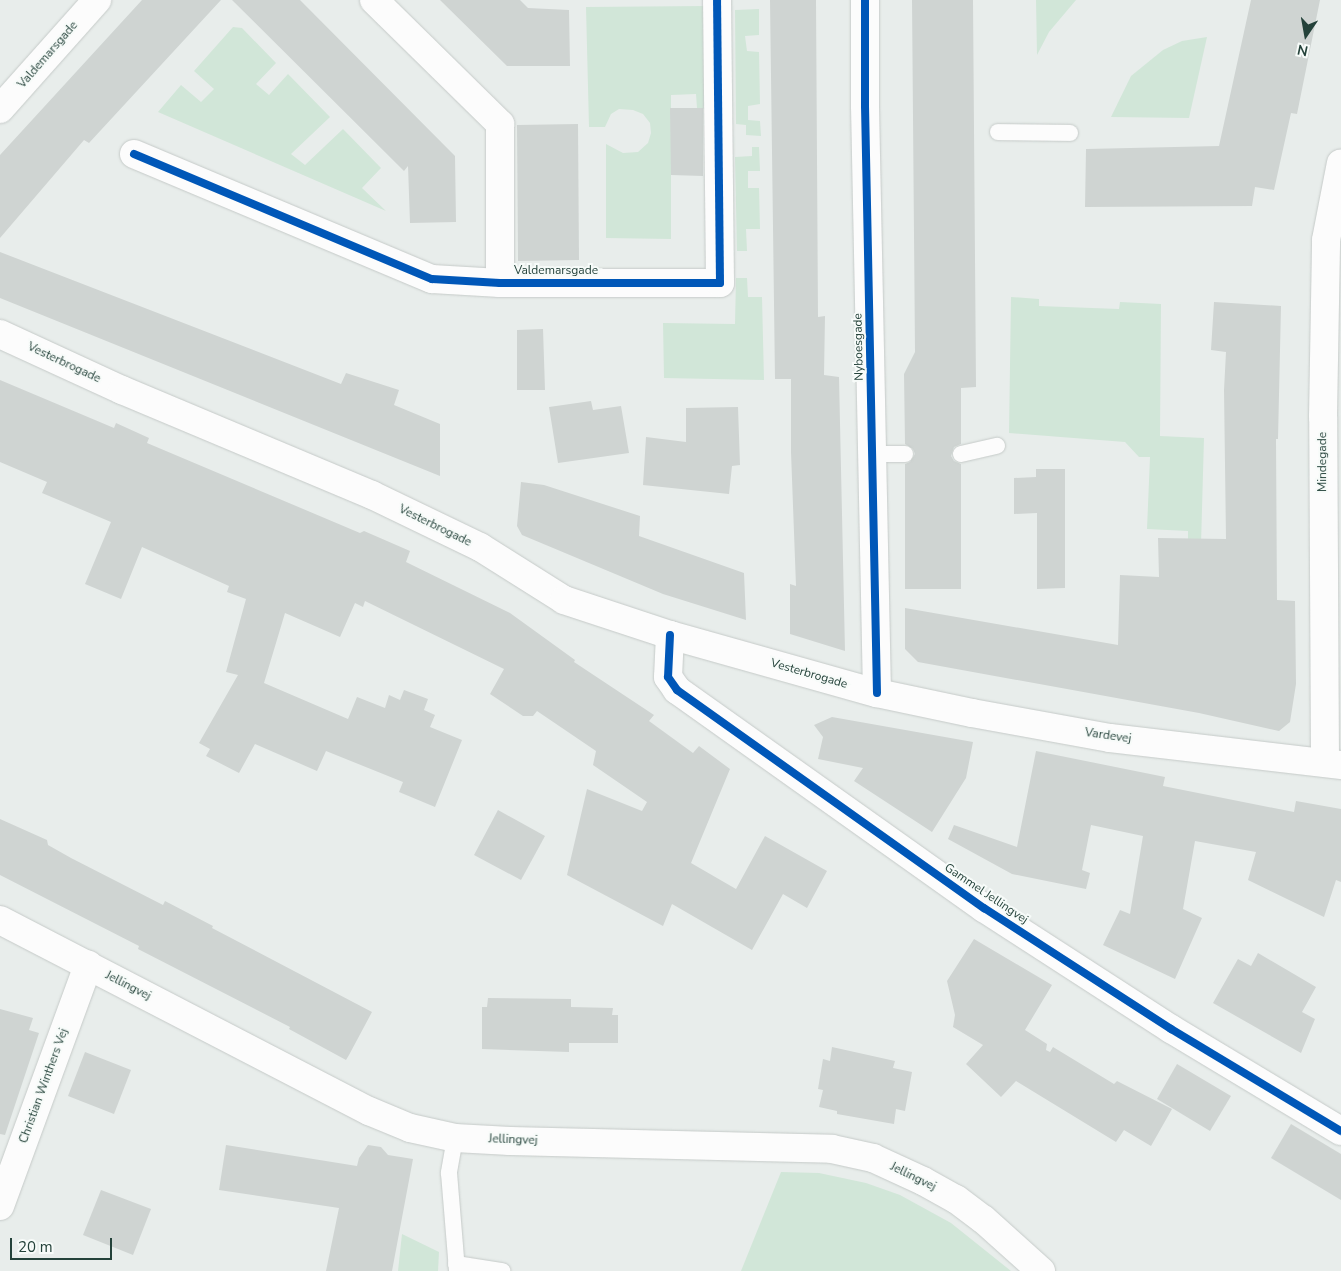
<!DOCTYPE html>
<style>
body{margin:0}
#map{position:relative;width:1341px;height:1271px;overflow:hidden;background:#e8edeb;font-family:"Nunito Sans",sans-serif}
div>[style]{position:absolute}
.green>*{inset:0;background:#d1e6d8}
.building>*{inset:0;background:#cfd4d2}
.roads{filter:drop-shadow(0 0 1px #c5cac8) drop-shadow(0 0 1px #c5cac8)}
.service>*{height:16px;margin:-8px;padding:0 8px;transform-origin:8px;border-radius:8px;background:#fcfcfc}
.minor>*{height:28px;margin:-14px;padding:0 14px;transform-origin:14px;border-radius:14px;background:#fcfcfc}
.secondary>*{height:28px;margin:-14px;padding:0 14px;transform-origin:14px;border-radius:14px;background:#fcfcfc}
.cycleway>*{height:8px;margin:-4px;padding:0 4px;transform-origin:4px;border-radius:4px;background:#0057b8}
span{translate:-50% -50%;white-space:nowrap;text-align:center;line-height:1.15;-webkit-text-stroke:4px #f7fbf9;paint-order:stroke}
.street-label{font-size:12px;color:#24423a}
.north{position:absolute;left:1281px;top:10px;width:50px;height:50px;-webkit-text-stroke:4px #f7fbf9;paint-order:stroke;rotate:192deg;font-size:14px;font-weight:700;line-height:20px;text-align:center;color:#24423a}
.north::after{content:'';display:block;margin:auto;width:18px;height:22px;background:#24423a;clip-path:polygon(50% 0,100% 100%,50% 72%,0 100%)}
.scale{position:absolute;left:10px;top:1238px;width:102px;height:22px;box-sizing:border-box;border:2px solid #24423a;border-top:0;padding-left:6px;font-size:15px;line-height:18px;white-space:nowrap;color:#24423a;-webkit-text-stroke:4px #f7fbf9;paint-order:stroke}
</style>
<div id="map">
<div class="green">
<div style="clip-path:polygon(1036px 0,1076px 0,1049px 32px,1037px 55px)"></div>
<div style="clip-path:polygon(705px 6px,707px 109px,697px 108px,696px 94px,671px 95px,671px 239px,606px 238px,606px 144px,623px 153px,638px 152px,648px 143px,651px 133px,650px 123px,643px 114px,633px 110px,619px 109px,611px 114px,605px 127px,589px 127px,586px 7px)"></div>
<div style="clip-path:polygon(759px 9px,759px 35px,745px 36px,747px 51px,759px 52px,760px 104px,748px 106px,748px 120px,760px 121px,761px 136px,746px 135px,746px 125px,736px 124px,735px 10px)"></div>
<div style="clip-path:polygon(233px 27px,242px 28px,276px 63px,256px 84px,269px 95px,288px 74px,330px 117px,291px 154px,305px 165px,343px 129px,381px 168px,362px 188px,386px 211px,158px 112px,181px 85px,201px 102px,214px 89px,194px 71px)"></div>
<div style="clip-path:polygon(1207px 37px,1189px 118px,1111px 117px,1131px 76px,1163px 50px,1182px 41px)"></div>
<div style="clip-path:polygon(752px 147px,759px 147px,760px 171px,748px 171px,748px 188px,759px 188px,760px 229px,746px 229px,747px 251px,737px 251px,735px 157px,752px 156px)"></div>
<div style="clip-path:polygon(736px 278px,747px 278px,748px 297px,762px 297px,764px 380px,664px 378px,663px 323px,735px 324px)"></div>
<div style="clip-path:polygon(1011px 297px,1039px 299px,1039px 306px,1119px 309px,1120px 302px,1161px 304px,1160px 436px,1204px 438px,1201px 545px,1188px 546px,1188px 531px,1147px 529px,1150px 457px,1139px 457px,1125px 442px,1009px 433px)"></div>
<div style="clip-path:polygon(781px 1172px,819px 1173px,866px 1183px,900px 1195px,951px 1223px,1011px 1271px,741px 1271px)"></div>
<div style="clip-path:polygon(402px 1234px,439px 1252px,438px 1271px,398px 1271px)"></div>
</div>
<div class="building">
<div style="clip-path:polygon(142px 0,221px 0,89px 143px,84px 140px,0 238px,0 155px)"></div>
<div style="clip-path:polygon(232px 0,300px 0,455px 156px,456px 222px,410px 223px,408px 166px,404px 171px)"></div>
<div style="clip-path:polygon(440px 0,520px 0,528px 8px,569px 10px,570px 66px,507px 66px)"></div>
<div style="clip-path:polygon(770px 0,816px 0,818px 317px,825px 316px,824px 375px,839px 377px,845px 651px,790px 634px,790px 584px,796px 586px,791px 452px,791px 379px,775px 379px)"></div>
<div style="clip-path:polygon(912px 0,973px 0,976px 387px,961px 388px,961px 444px,954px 447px,951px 456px,954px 461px,961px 464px,961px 589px,905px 589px,905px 464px,910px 462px,915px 454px,913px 449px,905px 444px,904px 374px,915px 352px)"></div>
<div style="clip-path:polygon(1251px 0,1320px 0,1297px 114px,1291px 113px,1274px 190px,1255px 187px,1252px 206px,1085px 207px,1086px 149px,1219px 146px)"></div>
<div style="clip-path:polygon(670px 108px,703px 108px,703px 176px,671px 175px)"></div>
<div style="clip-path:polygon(578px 124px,579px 260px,518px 261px,517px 125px)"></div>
<div style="clip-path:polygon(0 252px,341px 384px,346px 373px,399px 390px,394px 405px,440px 424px,440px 476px,0 298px)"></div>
<div style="clip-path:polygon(1214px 302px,1281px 306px,1278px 439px,1276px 439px,1277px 600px,1295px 601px,1296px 684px,1290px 722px,1279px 731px,1199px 713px,918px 662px,905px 649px,905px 608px,1118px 645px,1120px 575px,1159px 577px,1158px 538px,1226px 539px,1224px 390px,1226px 352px,1211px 350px)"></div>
<div style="clip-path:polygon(543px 329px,545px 390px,517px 390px,517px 330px)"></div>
<div style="clip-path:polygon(0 380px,114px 428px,116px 423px,149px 438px,147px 443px,360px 533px,364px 531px,410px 551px,406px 562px,510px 613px,575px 660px,574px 662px,654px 715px,649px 721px,693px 753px,699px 746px,730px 769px,691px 863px,736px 889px,765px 836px,827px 871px,807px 908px,783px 894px,752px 950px,672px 904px,663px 926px,567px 875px,587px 789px,642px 811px,647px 802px,593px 765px,596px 751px,537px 711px,533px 716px,523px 716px,490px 694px,504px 669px,365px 601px,363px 607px,355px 603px,340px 637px,285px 613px,264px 683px,348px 719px,357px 697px,385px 708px,389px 695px,400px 700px,404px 690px,428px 699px,424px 710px,435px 715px,430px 727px,462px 740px,435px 807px,399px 792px,403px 782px,326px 751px,317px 771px,255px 744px,239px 773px,206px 756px,210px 749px,199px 743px,238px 675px,226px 672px,246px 599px,227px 592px,229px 586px,142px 547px,121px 599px,85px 584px,111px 522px,42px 493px,47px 482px,0 462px)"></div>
<div style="clip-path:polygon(591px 401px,593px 410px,621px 406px,629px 453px,558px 463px,549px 407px)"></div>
<div style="clip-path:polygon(738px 407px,740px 465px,732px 466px,729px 494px,643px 485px,646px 437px,686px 442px,686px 408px)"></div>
<div style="clip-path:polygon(1036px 469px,1065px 469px,1065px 588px,1037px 589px,1037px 513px,1014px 514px,1014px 478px,1036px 477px)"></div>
<div style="clip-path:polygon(521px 482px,544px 485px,640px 516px,639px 536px,744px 573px,746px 620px,663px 594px,522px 535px,517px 526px)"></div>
<div style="clip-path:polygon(832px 717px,973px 742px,966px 778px,932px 832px,854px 781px,863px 768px,818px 759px,823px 737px,814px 725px)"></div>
<div style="clip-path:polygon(1036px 751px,1165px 777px,1163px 786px,1294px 812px,1296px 801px,1341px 809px,1341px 882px,1336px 880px,1324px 917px,1248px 880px,1256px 852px,1195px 841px,1183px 909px,1202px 918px,1175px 979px,1103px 945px,1120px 910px,1130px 914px,1143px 836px,1091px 825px,1082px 870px,1090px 873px,1086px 889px,1012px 874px,948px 839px,954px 825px,1017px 847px)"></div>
<div style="clip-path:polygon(498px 810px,545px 836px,521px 880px,474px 855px)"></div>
<div style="clip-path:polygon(0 819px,47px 840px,48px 845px,71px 858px,163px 905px,165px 901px,213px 926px,212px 928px,372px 1012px,349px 1055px,346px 1060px,289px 1029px,290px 1027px,138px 949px,139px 946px,0 875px)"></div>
<div style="clip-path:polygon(974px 939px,1052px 985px,1025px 1030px,1047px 1044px,1046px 1050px,1050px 1052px,1053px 1047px,1114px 1084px,1117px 1081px,1172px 1109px,1151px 1146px,1124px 1130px,1116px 1142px,1016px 1081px,1001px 1097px,966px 1064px,983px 1045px,953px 1027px,955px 1015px,947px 981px)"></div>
<div style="clip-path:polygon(1258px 953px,1316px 987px,1302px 1012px,1315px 1019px,1301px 1053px,1213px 1003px,1238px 959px,1251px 966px)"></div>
<div style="clip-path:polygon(488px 998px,571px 999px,571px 1007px,613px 1008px,612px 1015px,618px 1015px,618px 1043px,569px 1043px,569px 1052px,482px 1049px,482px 1007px,487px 1007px)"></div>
<div style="clip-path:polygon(0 1009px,33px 1018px,29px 1030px,39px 1033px,5px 1135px,0 1134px)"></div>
<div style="clip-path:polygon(832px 1047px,895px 1061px,893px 1068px,912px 1072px,905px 1111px,896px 1109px,894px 1124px,837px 1114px,837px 1111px,819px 1107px,823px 1090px,818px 1089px,823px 1059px,830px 1061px)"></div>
<div style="clip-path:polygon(85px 1052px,131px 1070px,114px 1114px,68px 1096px)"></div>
<div style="clip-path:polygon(1177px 1064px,1231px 1096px,1210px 1131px,1157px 1099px)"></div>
<div style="clip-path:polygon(1291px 1124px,1341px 1154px,1341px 1200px,1271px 1158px)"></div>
<div style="clip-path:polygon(226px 1145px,357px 1166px,359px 1158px,368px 1145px,381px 1147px,388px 1155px,413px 1159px,392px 1271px,326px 1271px,339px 1208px,219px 1190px)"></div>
<div style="clip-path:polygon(101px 1190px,151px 1209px,133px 1255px,83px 1235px)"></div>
</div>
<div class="roads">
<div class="service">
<div style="left:998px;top:132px;width:72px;rotate:0.8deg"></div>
<div style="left:872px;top:454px;width:33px"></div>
<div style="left:961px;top:454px;width:37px;rotate:-13deg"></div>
<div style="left:455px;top:1138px;width:36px;rotate:100deg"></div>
<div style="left:449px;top:1173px;width:98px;rotate:85.3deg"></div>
<div style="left:456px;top:1264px;width:47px;rotate:8.7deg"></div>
</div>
<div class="minor">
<div style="left:374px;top:0;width:177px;rotate:44.5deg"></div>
<div style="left:500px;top:124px;width:159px;rotate:90deg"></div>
<div style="left:865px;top:0;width:106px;rotate:90deg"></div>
<div style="left:865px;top:106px;width:587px;rotate:88.83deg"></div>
<div style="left:0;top:109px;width:146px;rotate:-48.3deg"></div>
<div style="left:134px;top:154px;width:323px;rotate:22.8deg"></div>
<div style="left:432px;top:279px;width:68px;rotate:3.4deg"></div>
<div style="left:500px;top:283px;width:220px"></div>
<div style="left:720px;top:283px;width:283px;rotate:-90.6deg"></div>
<div style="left:670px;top:635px;width:42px;rotate:92.7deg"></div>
<div style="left:668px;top:677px;width:16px;rotate:55deg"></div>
<div style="left:677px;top:690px;width:377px;rotate:35.4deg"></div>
<div style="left:984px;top:908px;width:223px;rotate:32.9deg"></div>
<div style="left:1171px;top:1029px;width:198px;rotate:31deg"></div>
<div style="left:1325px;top:762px;width:345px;rotate:-90.3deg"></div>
<div style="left:1323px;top:417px;width:177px;rotate:-89deg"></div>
<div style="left:1326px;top:240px;width:78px;rotate:-79deg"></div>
<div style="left:0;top:1206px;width:257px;rotate:-69.9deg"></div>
</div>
<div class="secondary">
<div style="left:0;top:334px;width:134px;rotate:24.7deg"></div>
<div style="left:122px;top:390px;width:271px;rotate:22.8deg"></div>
<div style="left:372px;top:495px;width:120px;rotate:25.7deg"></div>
<div style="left:480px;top:547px;width:99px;rotate:32.2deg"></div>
<div style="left:564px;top:600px;width:112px;rotate:18.3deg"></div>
<div style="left:670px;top:635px;width:215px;rotate:15.7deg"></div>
<div style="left:877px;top:693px;width:97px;rotate:11.9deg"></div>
<div style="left:972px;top:713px;width:140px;rotate:10.3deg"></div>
<div style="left:1110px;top:738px;width:233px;rotate:6.7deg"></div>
<div style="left:0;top:920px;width:416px;rotate:27.4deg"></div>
<div style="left:369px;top:1111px;width:44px;rotate:22.5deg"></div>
<div style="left:410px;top:1128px;width:46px;rotate:12.5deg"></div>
<div style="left:455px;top:1138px;width:55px;rotate:3.1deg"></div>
<div style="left:510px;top:1141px;width:322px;rotate:1.4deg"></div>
<div style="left:832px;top:1149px;width:42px;rotate:12.4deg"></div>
<div style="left:873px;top:1158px;width:55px;rotate:24.7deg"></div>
<div style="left:923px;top:1181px;width:38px;rotate:29deg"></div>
<div style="left:956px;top:1199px;width:34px;rotate:37deg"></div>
<div style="left:983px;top:1219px;width:78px;rotate:41.9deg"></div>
</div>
</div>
<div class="cycleway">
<div style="left:865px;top:0;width:106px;rotate:90deg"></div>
<div style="left:865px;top:106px;width:587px;rotate:88.83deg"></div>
<div style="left:134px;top:154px;width:323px;rotate:22.8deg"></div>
<div style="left:432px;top:279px;width:68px;rotate:3.4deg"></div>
<div style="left:500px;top:283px;width:220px"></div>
<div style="left:720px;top:283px;width:283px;rotate:-90.6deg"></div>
<div style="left:670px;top:635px;width:42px;rotate:92.7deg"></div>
<div style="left:668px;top:677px;width:16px;rotate:55deg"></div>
<div style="left:677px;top:690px;width:377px;rotate:35.4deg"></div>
<div style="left:984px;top:908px;width:223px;rotate:32.9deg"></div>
<div style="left:1171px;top:1029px;width:198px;rotate:31deg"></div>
</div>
<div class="street-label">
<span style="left:48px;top:55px;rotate:-49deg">Valdemarsgade</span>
<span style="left:556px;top:271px">Valdemarsgade</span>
<span style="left:859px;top:347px;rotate:-91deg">Nyboesgade</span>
<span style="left:64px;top:363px;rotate:25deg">Vesterbrogade</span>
<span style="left:1323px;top:462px;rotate:-90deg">Mindegade</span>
<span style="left:435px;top:526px;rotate:26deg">Vesterbrogade</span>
<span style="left:809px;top:674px;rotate:16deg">Vesterbrogade</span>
<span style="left:1108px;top:736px;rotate:8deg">Vardevej</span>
<span style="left:986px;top:894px;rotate:34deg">Gammel Jellingvej</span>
<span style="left:128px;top:986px;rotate:27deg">Jellingvej</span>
<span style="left:44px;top:1086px;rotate:-70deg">Christian Winthers Vej</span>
<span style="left:513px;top:1140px;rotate:2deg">Jellingvej</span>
<span style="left:913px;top:1177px;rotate:26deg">Jellingvej</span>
</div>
<div class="north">N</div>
<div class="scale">20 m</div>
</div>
